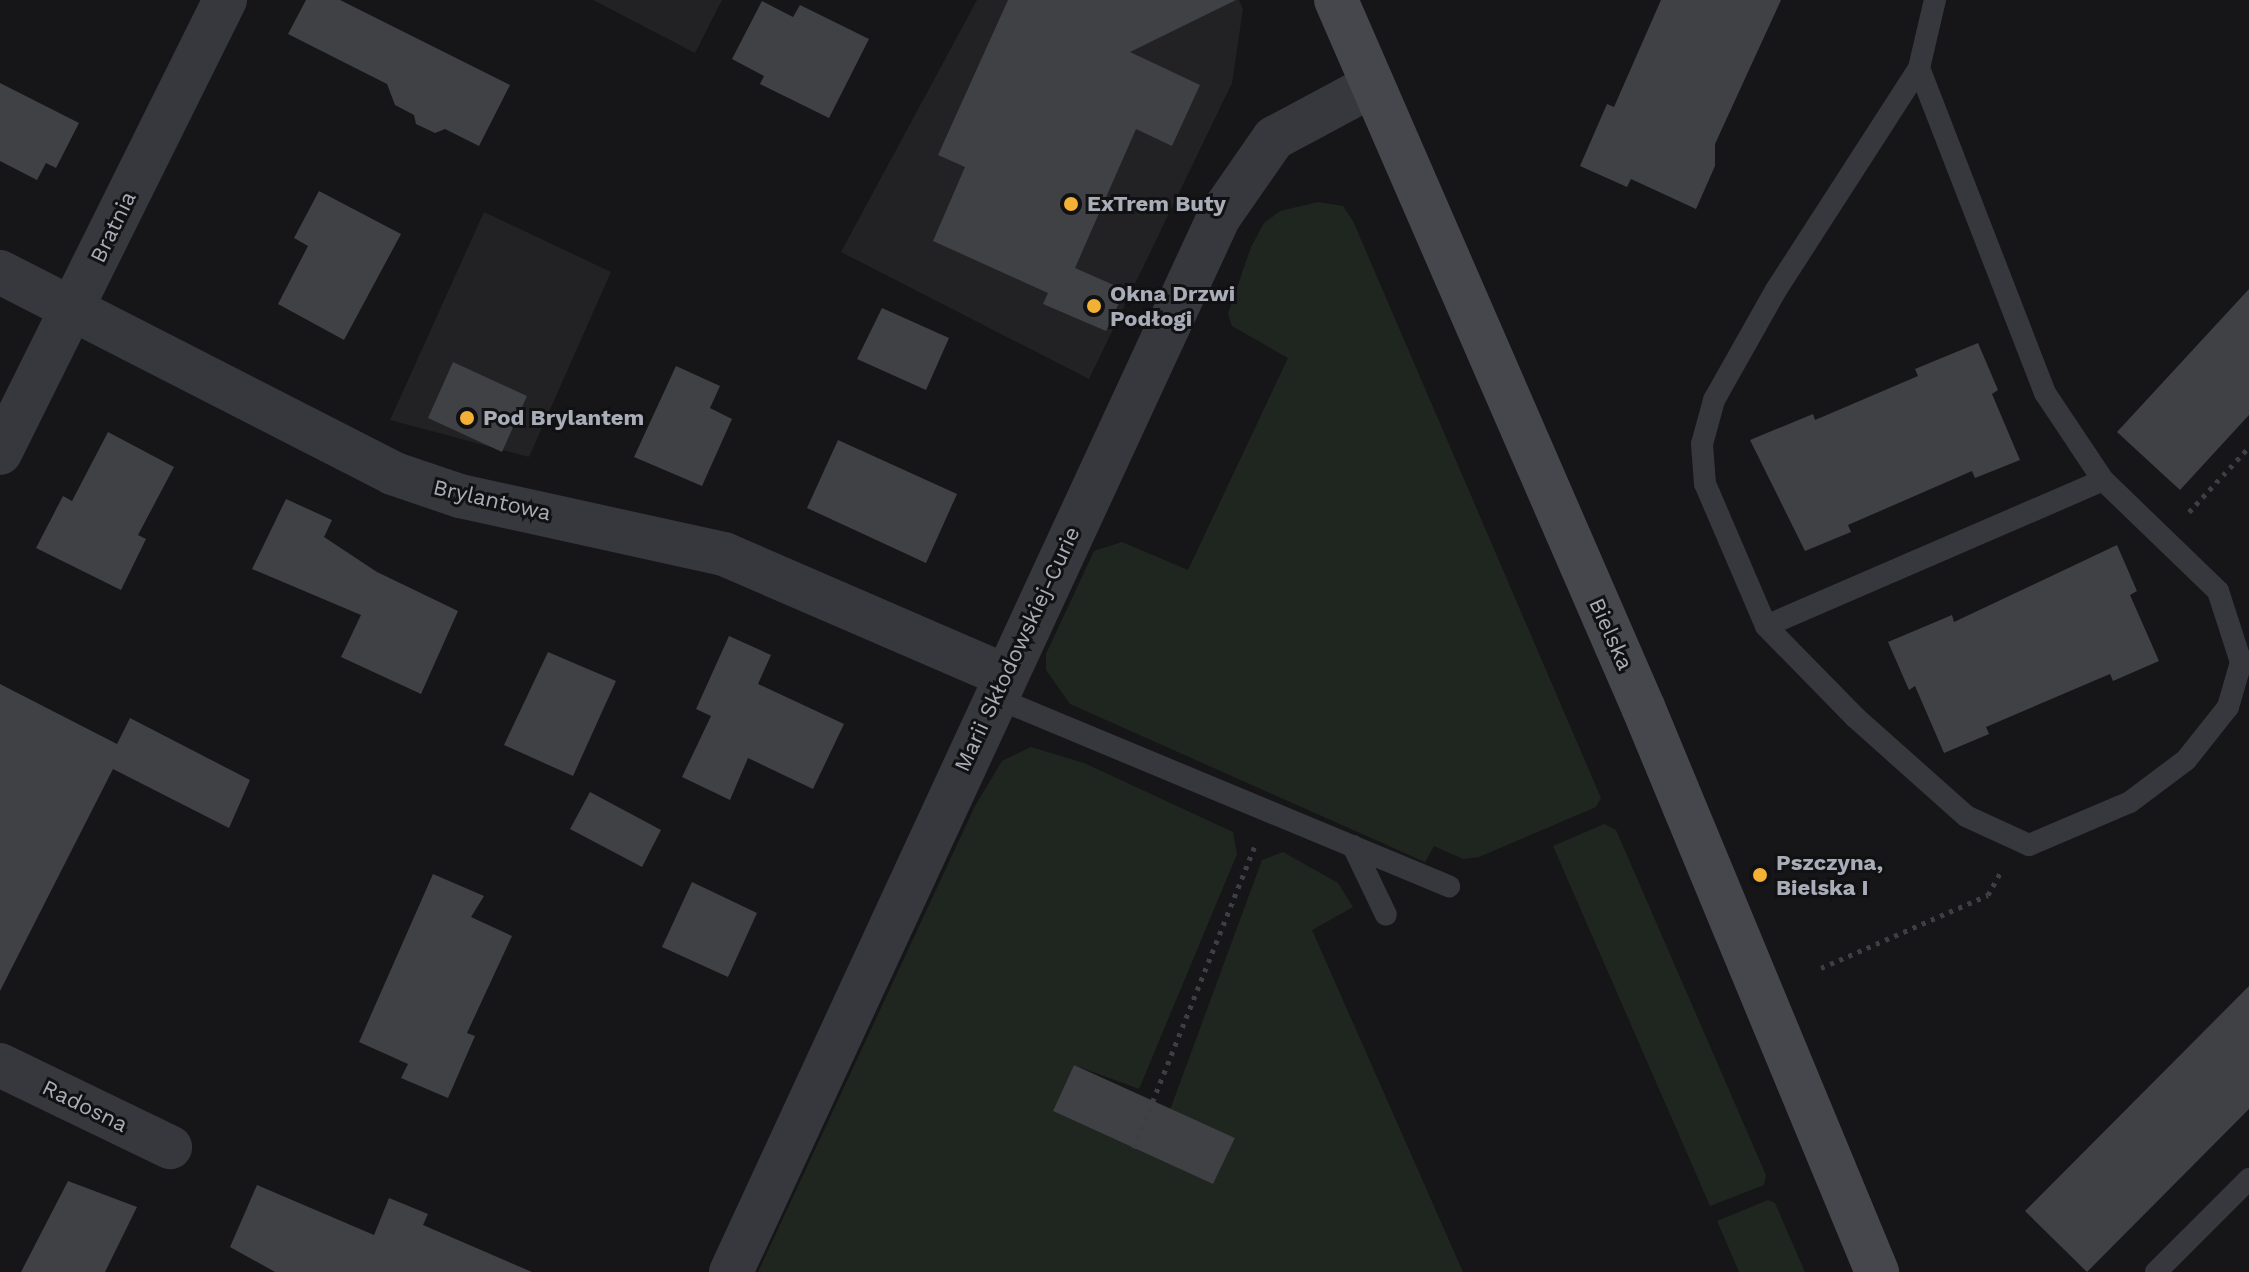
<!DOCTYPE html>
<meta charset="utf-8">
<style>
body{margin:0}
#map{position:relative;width:2249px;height:1272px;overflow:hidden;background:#161618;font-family:"Work Sans",sans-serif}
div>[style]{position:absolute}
.built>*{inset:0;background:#222225}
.green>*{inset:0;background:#1e261f}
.building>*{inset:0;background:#404145}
.path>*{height:5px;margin-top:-2.5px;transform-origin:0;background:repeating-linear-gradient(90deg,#3d3f44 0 4px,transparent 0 10px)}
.lane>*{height:22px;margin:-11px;padding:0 11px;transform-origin:11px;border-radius:11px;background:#37383d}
.street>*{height:44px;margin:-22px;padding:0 22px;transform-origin:22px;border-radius:22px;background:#37383d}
.secondary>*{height:44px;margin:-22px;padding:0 22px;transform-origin:22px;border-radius:22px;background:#45474d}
.dots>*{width:22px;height:22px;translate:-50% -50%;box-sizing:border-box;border:4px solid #111113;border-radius:50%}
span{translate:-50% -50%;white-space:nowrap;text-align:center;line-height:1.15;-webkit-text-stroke:6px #111113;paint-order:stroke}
.poi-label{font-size:22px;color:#a8adb8;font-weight:700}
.left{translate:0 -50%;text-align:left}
.street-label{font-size:22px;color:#a8adb8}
</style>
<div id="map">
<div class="built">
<div style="clip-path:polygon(593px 0,722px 0,695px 53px)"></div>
<div style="clip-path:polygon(977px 0,1239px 0,1243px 9px,1232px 83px,1089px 379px,841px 252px)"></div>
<div style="clip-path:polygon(484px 212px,611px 272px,529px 457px,390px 420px)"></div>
</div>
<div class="green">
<div style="clip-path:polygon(1318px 202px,1343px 206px,1353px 221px,1601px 798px,1596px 807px,1479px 857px,1463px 859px,1434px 846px,1425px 862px,1070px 704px,1046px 670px,1046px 654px,1094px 551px,1122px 542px,1188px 570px,1288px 358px,1232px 326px,1228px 314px,1251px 247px,1264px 223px,1280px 211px)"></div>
<div style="clip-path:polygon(1031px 747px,1084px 763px,1233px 832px,1237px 854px,1139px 1089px,1074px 1065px,1053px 1111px,1213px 1184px,1235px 1138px,1170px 1110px,1262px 860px,1283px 852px,1338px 883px,1353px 907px,1312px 930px,1463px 1272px,758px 1272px,975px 806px,1002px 761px)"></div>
<div style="clip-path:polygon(1604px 824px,1616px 830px,1766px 1175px,1764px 1185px,1710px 1206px,1553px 846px)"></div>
<div style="clip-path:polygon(1768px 1200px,1775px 1203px,1805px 1272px,1739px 1272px,1717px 1221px)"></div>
</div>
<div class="building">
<div style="clip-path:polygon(306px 0,340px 0,510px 85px,479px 146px,445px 129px,435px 133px,416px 124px,414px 115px,395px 105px,387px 84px,288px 34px)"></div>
<div style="clip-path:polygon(1008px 0,1236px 0,1130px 52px,1200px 85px,1172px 146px,1136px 129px,1075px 268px,1125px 290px,1106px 331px,1043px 304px,1048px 293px,933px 241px,965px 167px,938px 155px)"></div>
<div style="clip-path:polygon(1661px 0,1781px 0,1715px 144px,1715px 166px,1696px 209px,1631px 179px,1627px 187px,1580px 166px,1607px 104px,1614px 107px)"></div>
<div style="clip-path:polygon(762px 1px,793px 17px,800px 5px,869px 39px,829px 118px,760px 84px,764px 76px,732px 59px)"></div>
<div style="clip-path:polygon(0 83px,79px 123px,56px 168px,46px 163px,37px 180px,0 161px)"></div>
<div style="clip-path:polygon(319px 191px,401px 234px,344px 340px,278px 304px,308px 246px,294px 238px)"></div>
<div style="clip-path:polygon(2249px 289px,2249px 415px,2180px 490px,2117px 432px)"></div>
<div style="clip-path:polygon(882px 308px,949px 338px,926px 390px,857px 359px)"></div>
<div style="clip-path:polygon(1978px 343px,1998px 390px,1992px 394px,2020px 460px,1975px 478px,1972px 471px,1848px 525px,1851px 532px,1805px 551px,1750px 440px,1813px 414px,1815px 420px,1918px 376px,1915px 369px)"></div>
<div style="clip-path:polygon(453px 362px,527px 396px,502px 452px,428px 418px)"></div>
<div style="clip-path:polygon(676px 366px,720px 386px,710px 408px,732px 419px,702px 486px,634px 457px)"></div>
<div style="clip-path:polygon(108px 432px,174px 467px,138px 535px,146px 539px,121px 590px,36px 548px,63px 496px,72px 501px)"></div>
<div style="clip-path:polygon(838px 440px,957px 494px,926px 563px,807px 508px)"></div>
<div style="clip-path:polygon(286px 499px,332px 520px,324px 537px,377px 572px,458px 611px,421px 694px,341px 657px,361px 615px,252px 569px)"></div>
<div style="clip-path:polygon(2117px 545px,2137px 591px,2130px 595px,2159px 661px,2113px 681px,2110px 674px,1986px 727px,1989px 734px,1944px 753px,1915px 686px,1909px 690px,1888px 642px,1952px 615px,1954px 622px)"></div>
<div style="clip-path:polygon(729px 636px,771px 655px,758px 684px,844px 724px,813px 789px,748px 758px,730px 800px,682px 777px,711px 716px,696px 709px)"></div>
<div style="clip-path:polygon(548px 652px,616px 681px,573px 776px,504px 745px)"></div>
<div style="clip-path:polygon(0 684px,117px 744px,130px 718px,250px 780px,229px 828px,113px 769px,0 991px)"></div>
<div style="clip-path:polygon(590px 792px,661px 830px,642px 867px,570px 829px)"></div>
<div style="clip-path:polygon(433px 874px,484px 896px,471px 917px,512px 936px,467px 1033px,475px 1036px,448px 1098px,401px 1078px,408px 1064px,359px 1042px)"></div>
<div style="clip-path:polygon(692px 882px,757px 913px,728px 977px,662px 947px)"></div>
<div style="clip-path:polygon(2249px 986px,2249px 1109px,2087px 1272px,2025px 1211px)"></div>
<div style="clip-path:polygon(1074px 1065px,1235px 1138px,1213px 1184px,1053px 1111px)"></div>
<div style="clip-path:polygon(68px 1181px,137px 1207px,105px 1272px,21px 1272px)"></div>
<div style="clip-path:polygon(257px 1185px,374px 1235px,389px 1198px,428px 1214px,423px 1225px,532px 1272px,275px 1272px,230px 1247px)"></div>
</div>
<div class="path">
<div style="left:2189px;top:512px;width:88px;rotate:-47.3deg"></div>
<div style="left:1821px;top:968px;width:182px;rotate:-23.6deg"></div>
<div style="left:1988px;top:895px;width:25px;rotate:-61deg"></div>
<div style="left:1134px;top:1148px;width:325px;rotate:-68.2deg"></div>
</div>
<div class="lane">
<div style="left:1919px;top:68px;width:349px;rotate:68.8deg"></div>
<div style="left:2045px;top:393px;width:105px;rotate:56.3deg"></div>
<div style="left:2103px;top:480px;width:160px;rotate:44deg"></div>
<div style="left:2218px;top:591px;width:75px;rotate:72.1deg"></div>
<div style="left:2241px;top:662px;width:47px;rotate:106.1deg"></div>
<div style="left:2228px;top:707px;width:68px;rotate:128.4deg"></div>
<div style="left:2186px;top:760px;width:70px;rotate:143.1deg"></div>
<div style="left:2130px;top:802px;width:110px;rotate:156.9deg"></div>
<div style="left:2029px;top:845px;width:69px;rotate:-155.3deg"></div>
<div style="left:1966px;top:816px;width:149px;rotate:-138.3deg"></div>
<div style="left:1855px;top:717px;width:127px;rotate:-134.4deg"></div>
<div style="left:1766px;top:626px;width:155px;rotate:-113.2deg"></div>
<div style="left:1705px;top:484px;width:40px;rotate:-94.3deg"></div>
<div style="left:1702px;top:444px;width:46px;rotate:-74.7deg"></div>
<div style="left:1714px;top:400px;width:126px;rotate:-60.6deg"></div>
<div style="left:1776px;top:290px;width:264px;rotate:-57.2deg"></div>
<div style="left:1919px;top:68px;width:70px;rotate:-76.8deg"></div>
<div style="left:1766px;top:626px;width:367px;rotate:-23.4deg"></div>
<div style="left:994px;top:697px;width:493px;rotate:22.6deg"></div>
<div style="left:1353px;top:846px;width:76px;rotate:64.4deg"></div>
<div style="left:2156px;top:1272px;width:132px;rotate:-45deg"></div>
</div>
<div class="street">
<div style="left:0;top:272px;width:441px;rotate:27.1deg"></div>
<div style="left:392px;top:473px;width:72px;rotate:18.7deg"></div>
<div style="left:460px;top:496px;width:270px;rotate:12.4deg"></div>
<div style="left:724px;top:554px;width:305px;rotate:23.4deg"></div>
<div style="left:0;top:453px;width:506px;rotate:-63.59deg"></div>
<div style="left:0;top:1065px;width:189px;rotate:25.8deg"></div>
<div style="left:731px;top:1272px;width:1162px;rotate:-65.18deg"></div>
<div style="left:1219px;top:217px;width:96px;rotate:-55.2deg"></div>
<div style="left:1274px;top:138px;width:112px;rotate:-28.2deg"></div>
</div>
<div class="secondary">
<div style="left:1336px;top:0;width:771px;rotate:66.53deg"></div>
<div style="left:1643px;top:707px;width:612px;rotate:67.5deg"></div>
</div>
<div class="dots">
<div style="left:1071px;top:204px;background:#f2b134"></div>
<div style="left:1094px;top:306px;background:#f2b134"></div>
<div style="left:467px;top:418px;background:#f2b134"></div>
<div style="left:1760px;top:875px;background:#f2b134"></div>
</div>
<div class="poi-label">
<span class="left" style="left:1087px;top:204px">ExTrem Buty</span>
<span class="left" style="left:1110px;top:306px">Okna Drzwi<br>Podłogi</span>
<span class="left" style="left:483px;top:418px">Pod Brylantem</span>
<span class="left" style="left:1776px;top:875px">Pszczyna,<br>Bielska I</span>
</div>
<div class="street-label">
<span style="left:113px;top:227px;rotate:-64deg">Bratnia</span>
<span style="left:492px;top:500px;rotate:13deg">Brylantowa</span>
<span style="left:1611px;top:634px;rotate:66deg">Bielska</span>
<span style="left:1017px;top:649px;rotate:-65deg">Marii Skłodowskiej-Curie</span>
<span style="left:85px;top:1106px;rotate:26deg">Radosna</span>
</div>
</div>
